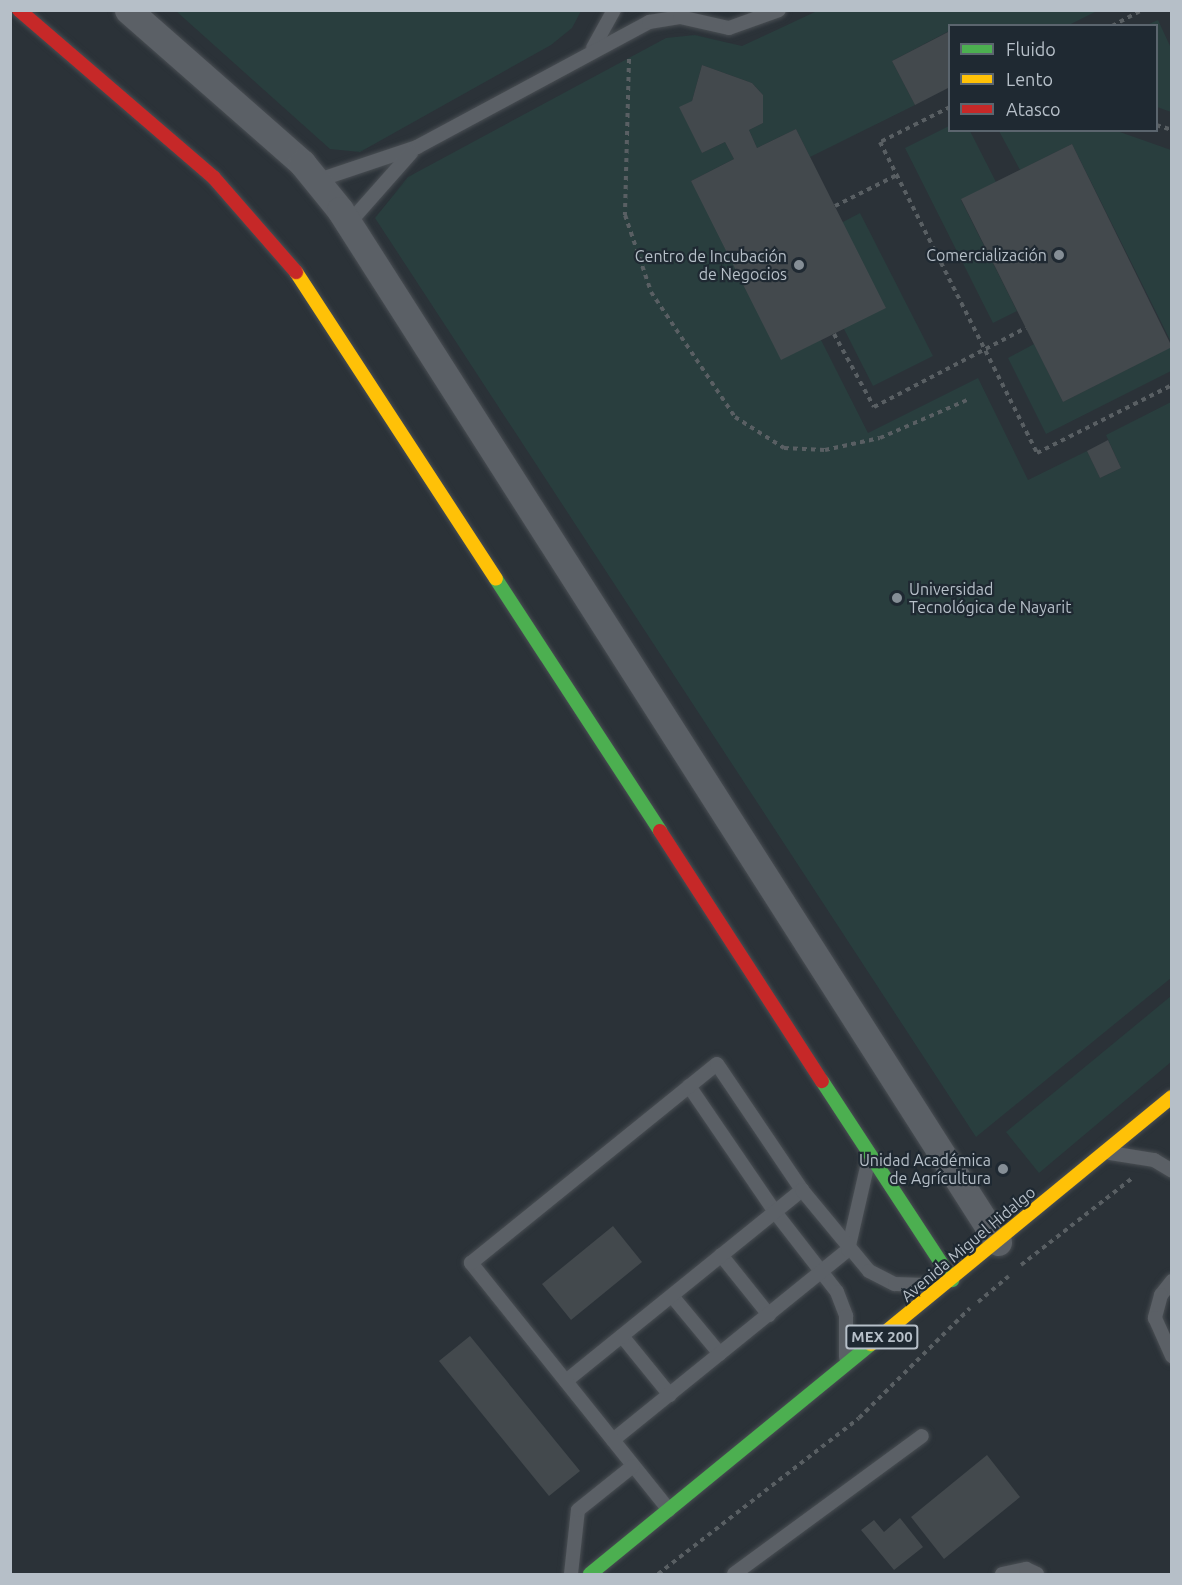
<!DOCTYPE html>
<meta charset="utf-8">
<style>
body{margin:0}
#map{position:relative;width:1182px;height:1585px;overflow:hidden;background:#2b3238;font-family:Ubuntu,sans-serif}
div>[style]{position:absolute}
.green>*{inset:0;background:#293e3e}
.building>*{inset:0;background:#43494d}
.path>*{height:4px;margin-top:-2px;transform-origin:0;background:repeating-linear-gradient(90deg,#595f63 0 4.5px,transparent 0 9px)}
.roads{filter:drop-shadow(0 0 2px #494e53) drop-shadow(0 0 2px #494e53)}
.lane>*{height:14px;margin:-7px;padding:0 7px;transform-origin:7px;border-radius:7px;background:#5b6066}
.street>*{height:27px;margin:-13.5px;padding:0 13.5px;transform-origin:13.5px;border-radius:13.5px;background:#5b6066}
.fast>*{height:14px;margin:-7px;padding:0 7px;transform-origin:7px;border-radius:7px;background:#4caf50}
.slow>*{height:14px;margin:-7px;padding:0 7px;transform-origin:7px;border-radius:7px;background:#ffc107}
.jam>*{height:14px;margin:-7px;padding:0 7px;transform-origin:7px;border-radius:7px;background:#c62828}
.dots>*{width:16px;height:16px;translate:-50% -50%;box-sizing:border-box;border:3px solid #1f2932;border-radius:50%}
span{translate:-50% -50%;white-space:nowrap;text-align:center;line-height:1.15;-webkit-text-stroke:4.5px #1f2932;paint-order:stroke}
.shield-label span{padding:2px 4px;background:#1f2932;border:2px solid;border-radius:4px;-webkit-text-stroke-width:0}
.shield-label{font-size:15px;color:#b6bfc8;font-weight:700}
.poi-label{font-size:16px;color:#b6bfc8}
.right{translate:-100% -50%;text-align:right}
.left{translate:0 -50%;text-align:left}
.street-label{font-size:16px;color:#b6bfc8}
.frame{position:absolute;inset:0;border:12px solid #b6bfc8;pointer-events:none}
.legend{position:absolute;left:948px;top:24px;width:210px;height:108px;box-sizing:border-box;background:#1f2932;border:2px solid #5b656e;margin:0;padding:8px 10px;list-style:none;font-size:18px;color:#b6bfc8}
.legend li{display:flex;align-items:center;gap:12px;height:30px}
.legend b{width:30px;border:2px solid #5b656e}
</style>
<div id="map">
<div class="green">
<div style="clip-path:polygon(176px 11px,581px 11px,572px 28px,551px 45px,360px 152px,330px 149px)"></div>
<div style="clip-path:polygon(817px 11px,1097px 11px,1069px 25px,950px 26px,949px 31px,892px 61px,915px 105px,810px 157px,796px 129px,757px 148px,749px 130px,763px 123px,763px 95px,752px 83px,702px 65px,692px 101px,702px 153px,725px 142px,734px 159px,691px 181px,821px 340px,868px 433px,978px 378px,1028px 480px,1087px 451px,1100px 478px,1121px 468px,1106px 435px,1171px 402px,1171px 978px,976px 1137px,375px 218px,408px 177px,666px 38px,695px 35px,742px 46px)"></div>
<div style="clip-path:polygon(1158px 20px,1171px 48px,1171px 112px,1157px 107px,1156px 26px,1147px 25px)"></div>
<div style="clip-path:polygon(949px 126px,950px 130px,970px 131px,996px 182px,961px 200px,1017px 311px,993px 323px,905px 148px)"></div>
<div style="clip-path:polygon(999px 131px,1117px 131px,1171px 150px,1171px 342px,1072px 144px,1020px 170px)"></div>
<div style="clip-path:polygon(860px 213px,933px 356px,873px 386px,844px 329px,843px 222px)"></div>
<div style="clip-path:polygon(1034px 344px,1063px 402px,1171px 347px,1171px 371px,1046px 434px,1008px 358px)"></div>
<div style="clip-path:polygon(1171px 996px,1171px 1062px,1039px 1173px,1006px 1132px)"></div>
</div>
<div class="building">
<div style="clip-path:polygon(950px 31px,950px 87px,915px 105px,892px 61px)"></div>
<div style="clip-path:polygon(702px 65px,752px 83px,763px 95px,763px 123px,749px 130px,757px 148px,796px 129px,886px 308px,781px 360px,691px 181px,734px 159px,725px 142px,702px 153px,679px 107px,692px 101px)"></div>
<div style="clip-path:polygon(1072px 144px,1172px 347px,1063px 402px,961px 199px)"></div>
<div style="clip-path:polygon(1108px 440px,1121px 468px,1100px 478px,1087px 451px)"></div>
<div style="clip-path:polygon(613px 1226px,642px 1262px,571px 1320px,542px 1284px)"></div>
<div style="clip-path:polygon(470px 1336px,580px 1471px,549px 1496px,439px 1361px)"></div>
<div style="clip-path:polygon(987px 1455px,1020px 1497px,944px 1559px,911px 1517px)"></div>
<div style="clip-path:polygon(900px 1518px,923px 1547px,894px 1570px,861px 1530px,874px 1520px,884px 1532px)"></div>
</div>
<div class="path">
<div style="left:1112px;top:26px;width:34px;rotate:-28deg"></div>
<div style="left:629px;top:59px;width:156px;rotate:91.5deg"></div>
<div style="left:625px;top:215px;width:81px;rotate:71.3deg"></div>
<div style="left:651px;top:292px;width:151px;rotate:56.1deg"></div>
<div style="left:735px;top:417px;width:58px;rotate:32.3deg"></div>
<div style="left:784px;top:448px;width:41px;rotate:2.8deg"></div>
<div style="left:825px;top:450px;width:56px;rotate:-12.3deg"></div>
<div style="left:880px;top:438px;width:95px;rotate:-23.6deg"></div>
<div style="left:950px;top:107px;width:78px;rotate:153.4deg"></div>
<div style="left:880px;top:142px;width:348px;rotate:63.2deg"></div>
<div style="left:1037px;top:453px;width:151px;rotate:-26.7deg"></div>
<div style="left:1156px;top:125px;width:17px;rotate:17deg"></div>
<div style="left:835px;top:206px;width:69px;rotate:-26.6deg"></div>
<div style="left:834px;top:334px;width:83px;rotate:61.3deg"></div>
<div style="left:874px;top:407px;width:171px;rotate:-27.5deg"></div>
<div style="left:1021px;top:1265px;width:140px;rotate:-38deg"></div>
<div style="left:978px;top:1302px;width:40px;rotate:-40deg"></div>
<div style="left:658px;top:1574px;width:254px;rotate:-37.8deg"></div>
<div style="left:859px;top:1418px;width:156px;rotate:-44.7deg"></div>
</div>
<div class="roads">
<div class="lane">
<div style="left:593px;top:48px;width:43px;rotate:-61.1deg"></div>
<div style="left:316px;top:181px;width:107px;rotate:-18.6deg"></div>
<div style="left:417px;top:147px;width:264px;rotate:-28.3deg"></div>
<div style="left:649px;top:22px;width:31px;rotate:-9deg"></div>
<div style="left:680px;top:17px;width:50px;rotate:12.7deg"></div>
<div style="left:729px;top:28px;width:53px;rotate:-19.8deg"></div>
<div style="left:349px;top:223px;width:94px;rotate:-48.5deg"></div>
<div style="left:689px;top:1086px;width:153px;rotate:55.7deg"></div>
<div style="left:775px;top:1212px;width:101px;rotate:52.2deg"></div>
<div style="left:837px;top:1292px;width:26px;rotate:69deg"></div>
<div style="left:846px;top:1316px;width:41px;rotate:90deg"></div>
<div style="left:1110px;top:1153px;width:45px;rotate:9deg"></div>
<div style="left:1154px;top:1160px;width:21px;rotate:31deg"></div>
<div style="left:721px;top:1255px;width:77px;rotate:51.3deg"></div>
<div style="left:1172px;top:1281px;width:18px;rotate:128deg"></div>
<div style="left:1161px;top:1295px;width:24px;rotate:105deg"></div>
<div style="left:1155px;top:1318px;width:42px;rotate:65.9deg"></div>
<div style="left:672px;top:1296px;width:75px;rotate:50.4deg"></div>
<div style="left:622px;top:1336px;width:76px;rotate:50.9deg"></div>
<div style="left:566px;top:1381px;width:304px;rotate:-39deg"></div>
<div style="left:613px;top:1440px;width:302px;rotate:-39deg"></div>
<div style="left:848px;top:1250px;width:94px;rotate:-77.1deg"></div>
<div style="left:669px;top:1510px;width:317px;rotate:-128.7deg"></div>
<div style="left:471px;top:1263px;width:316px;rotate:-39deg"></div>
<div style="left:717px;top:1064px;width:152px;rotate:56deg"></div>
<div style="left:802px;top:1190px;width:105px;rotate:50.4deg"></div>
<div style="left:869px;top:1271px;width:29px;rotate:27deg"></div>
<div style="left:895px;top:1284px;width:38px;rotate:2deg"></div>
<div style="left:571px;top:1574px;width:64px;rotate:-83.8deg"></div>
<div style="left:578px;top:1510px;width:70px;rotate:-38.7deg"></div>
<div style="left:734px;top:1574px;width:233px;rotate:-36.3deg"></div>
<div style="left:1002px;top:1574px;width:25px;rotate:-12deg"></div>
<div style="left:1026px;top:1569px;width:12px;rotate:24deg"></div>
</div>
<div class="street">
<div style="left:128px;top:10px;width:232px;rotate:41.3deg"></div>
<div style="left:302px;top:163px;width:60px;rotate:51deg"></div>
<div style="left:340px;top:210px;width:1224px;rotate:57.48deg"></div>
</div>
<div class="fast">
<div style="left:496px;top:579px;width:301px;rotate:56.9deg"></div>
<div style="left:822px;top:1081px;width:238px;rotate:56.8deg"></div>
<div style="left:590px;top:1574px;width:363px;rotate:-39.3deg"></div>
</div>
<div class="slow">
<div style="left:296px;top:272px;width:366px;rotate:56.9deg"></div>
<div style="left:871px;top:1344px;width:389px;rotate:-39.4deg"></div>
</div>
<div class="jam">
<div style="left:19px;top:10px;width:257px;rotate:40.7deg"></div>
<div style="left:214px;top:178px;width:125px;rotate:48.9deg"></div>
<div style="left:660px;top:831px;width:298px;rotate:57.1deg"></div>
</div>
</div>
<div class="dots">
<div style="left:1059px;top:255px;background:#858e96"></div>
<div style="left:799px;top:265px;background:#858e96"></div>
<div style="left:897px;top:598px;background:#858e96"></div>
<div style="left:1003px;top:1169px;background:#858e96"></div>
</div>
<div class="shield-label">
<span style="left:882px;top:1337px">MEX 200</span>
</div>
<div class="poi-label">
<span class="right" style="left:1047px;top:255px">Comercialización</span>
<span class="right" style="left:787px;top:265px">Centro de Incubación<br>de Negocios</span>
<span class="left" style="left:909px;top:598px">Universidad<br>Tecnológica de Nayarit</span>
<span class="right" style="left:991px;top:1169px">Unidad Académica<br>de Agrícultura</span>
</div>
<div class="street-label">
<span style="left:968px;top:1244px;rotate:-40deg">Avenida Miguel Hidalgo</span>
</div>
<div class="frame"></div>
<ul class="legend">
<li><b style="height:8px;background:#4caf50"></b>Fluido</li>
<li><b style="height:8px;background:#ffc107"></b>Lento</li>
<li><b style="height:8px;background:#c62828"></b>Atasco</li>
</ul>
</div>
